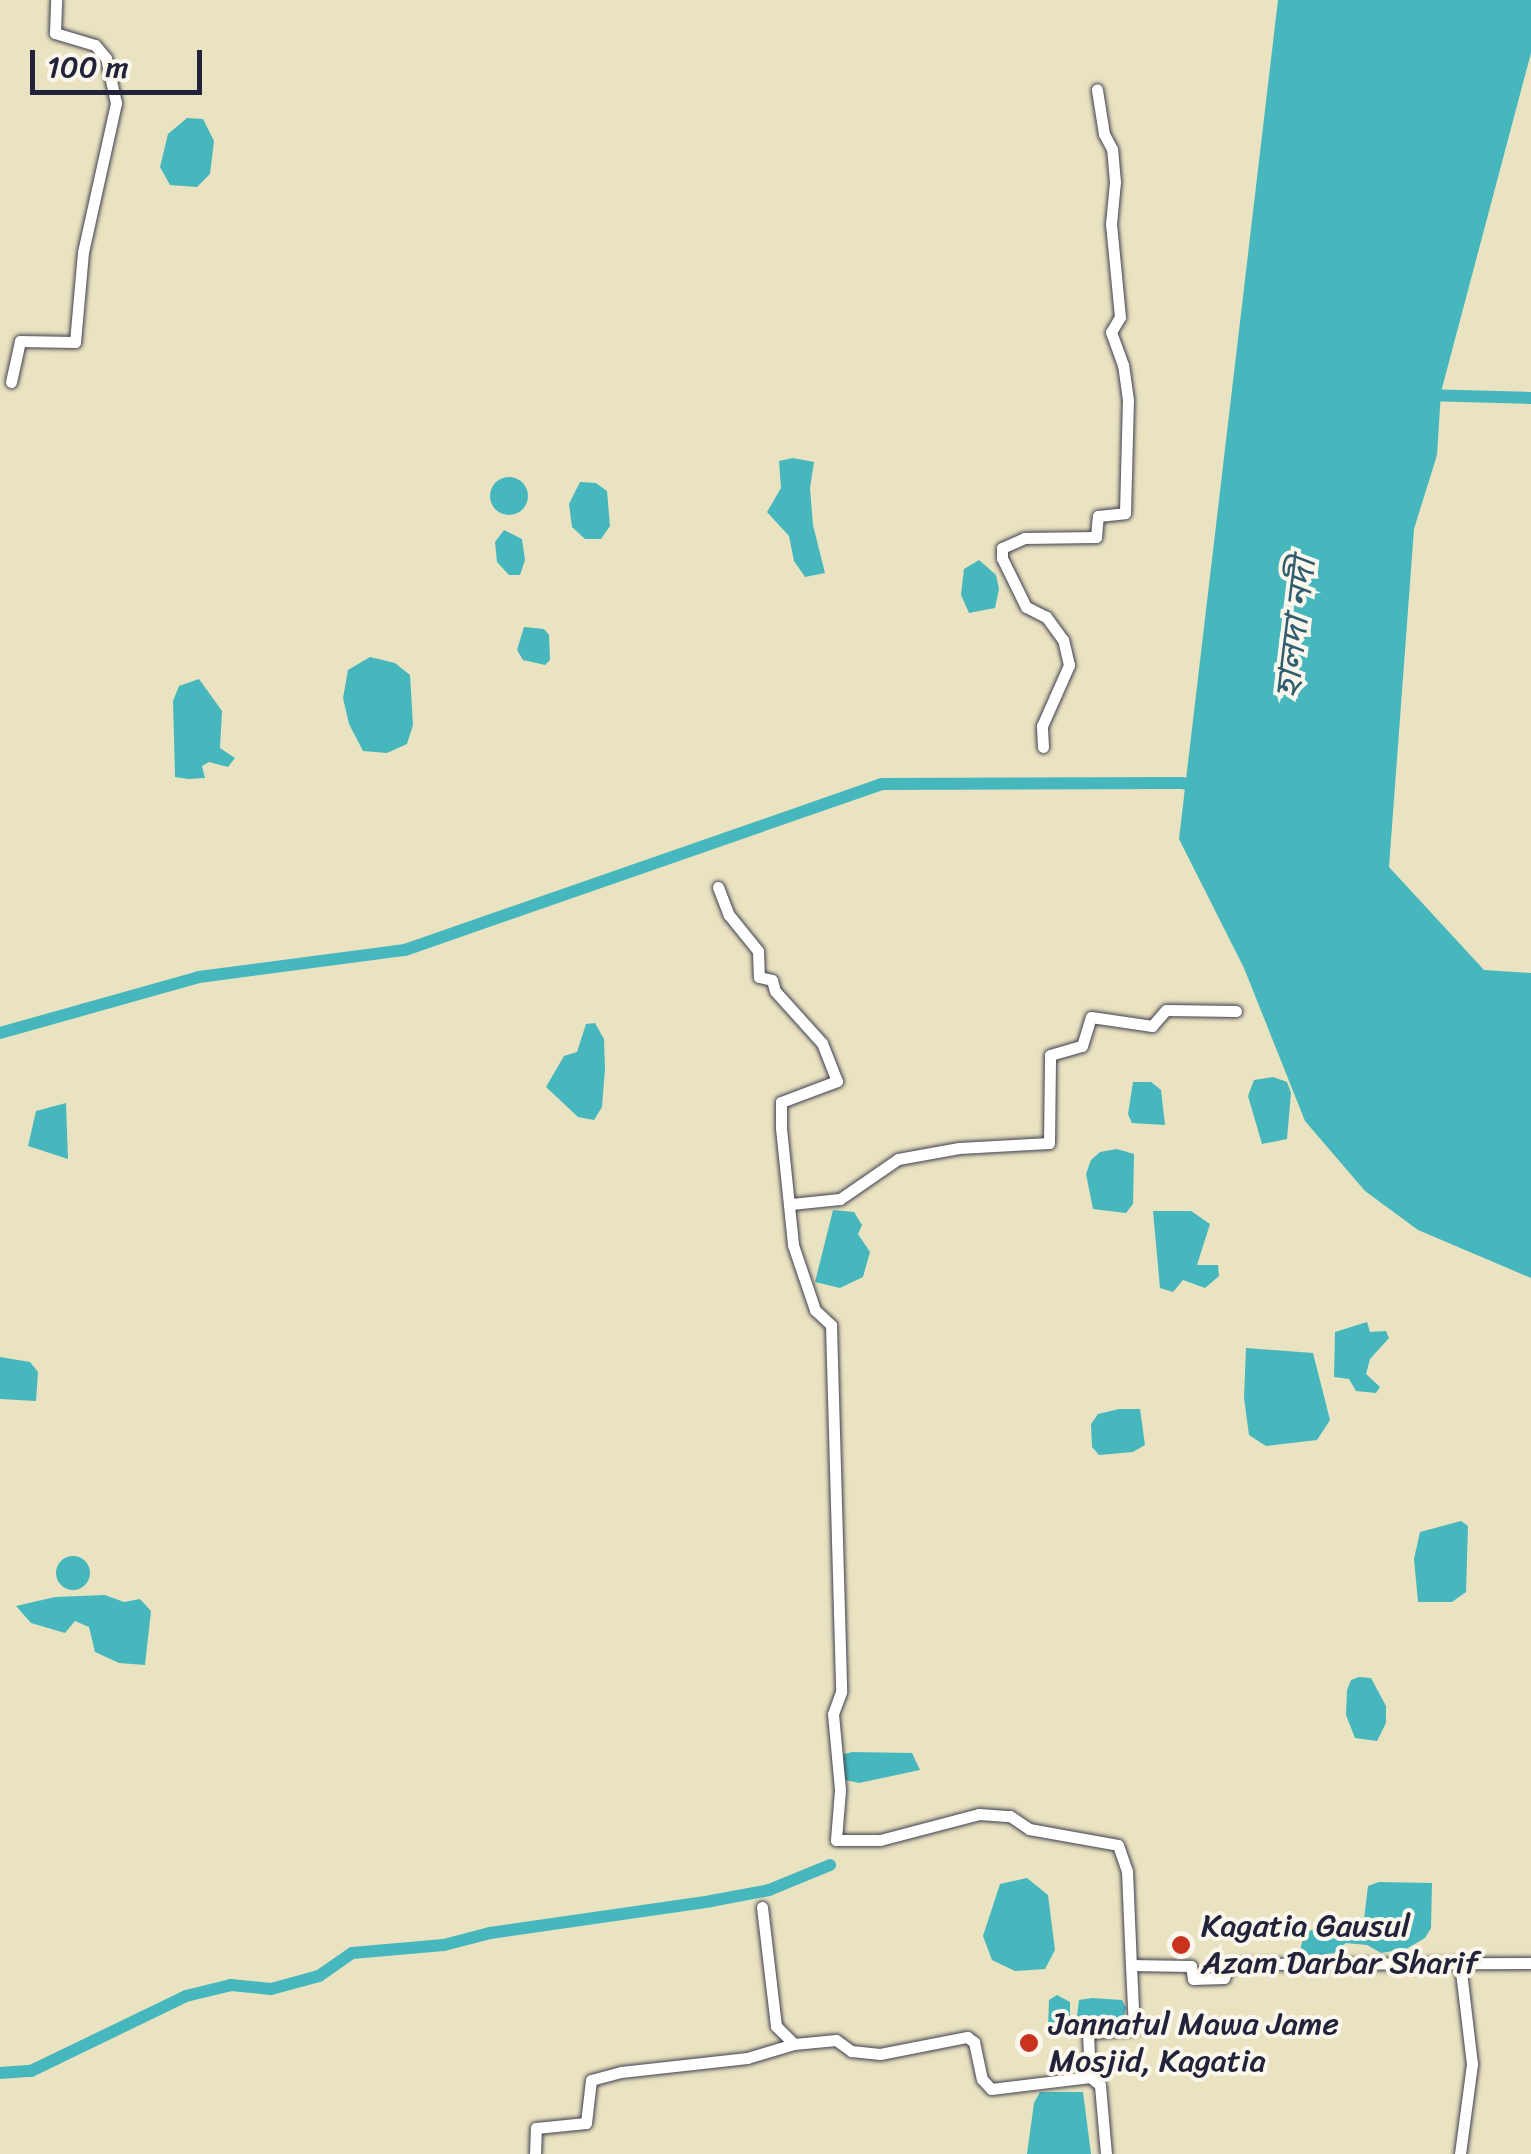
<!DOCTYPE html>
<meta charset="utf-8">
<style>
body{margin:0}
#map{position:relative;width:1531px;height:2154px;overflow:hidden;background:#e9e3c1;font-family:Sriracha,"Noto Sans Bengali",sans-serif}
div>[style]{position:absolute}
.water>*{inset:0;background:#47b7be}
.round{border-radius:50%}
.canal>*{height:12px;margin:-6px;padding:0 6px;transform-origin:6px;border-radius:6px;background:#47b7be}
.roads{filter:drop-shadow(0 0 2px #403f4f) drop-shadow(0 0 2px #403f4f)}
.minor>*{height:11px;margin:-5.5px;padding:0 5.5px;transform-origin:5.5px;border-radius:5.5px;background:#fff}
.dots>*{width:28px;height:28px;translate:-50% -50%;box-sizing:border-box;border:5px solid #fbf7ec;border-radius:50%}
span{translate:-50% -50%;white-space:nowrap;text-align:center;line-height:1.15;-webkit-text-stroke:8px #fbf7ec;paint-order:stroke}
.poi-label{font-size:32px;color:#22223b}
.left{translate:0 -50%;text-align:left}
.water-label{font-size:35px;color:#315e6f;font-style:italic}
.scale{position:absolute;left:30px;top:50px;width:172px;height:45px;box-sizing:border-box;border:5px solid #22223b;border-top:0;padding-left:12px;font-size:30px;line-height:35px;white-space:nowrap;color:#22223b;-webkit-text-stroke:8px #fbf7ec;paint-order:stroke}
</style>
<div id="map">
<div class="water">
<div style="clip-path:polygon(1278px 0,1531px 0,1531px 53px,1441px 392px,1437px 455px,1414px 529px,1389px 867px,1484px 970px,1531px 973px,1531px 1278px,1418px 1230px,1365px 1191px,1305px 1121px,1244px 968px,1179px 839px)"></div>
<div style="clip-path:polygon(187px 118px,203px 119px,214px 141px,210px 174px,197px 187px,170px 185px,160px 167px,168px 134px)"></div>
<div style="clip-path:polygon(793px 458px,814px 462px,810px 488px,813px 525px,825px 573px,805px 577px,794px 561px,789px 536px,767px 512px,781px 488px,779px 461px)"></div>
<div class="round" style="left:490px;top:477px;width:38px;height:38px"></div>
<div style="clip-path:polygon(580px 482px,596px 483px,607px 491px,610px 526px,601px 539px,585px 539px,572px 527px,569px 504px)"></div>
<div style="clip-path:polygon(504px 530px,522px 539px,525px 560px,520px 575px,509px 575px,497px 562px,495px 542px)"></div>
<div style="clip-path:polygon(979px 560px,996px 575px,999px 589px,995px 608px,969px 613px,961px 595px,964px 569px)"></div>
<div style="clip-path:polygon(524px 627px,544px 629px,549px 635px,550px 660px,545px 665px,523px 660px,517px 650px)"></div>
<div style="clip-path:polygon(370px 657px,395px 663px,410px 675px,413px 725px,407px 744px,387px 753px,363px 751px,349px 724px,343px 698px,348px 670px)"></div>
<div style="clip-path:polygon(199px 679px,222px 711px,220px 748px,235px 758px,228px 767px,209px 762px,202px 766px,205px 778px,188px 779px,175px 777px,173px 701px,179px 686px)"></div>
<div style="clip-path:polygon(595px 1023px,604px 1039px,605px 1069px,602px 1107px,594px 1120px,578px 1117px,546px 1087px,564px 1056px,577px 1052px,586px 1024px)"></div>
<div style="clip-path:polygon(1273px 1077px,1287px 1082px,1291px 1093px,1287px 1139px,1262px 1144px,1248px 1096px,1254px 1080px)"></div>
<div style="clip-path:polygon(1133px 1082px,1151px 1082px,1161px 1090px,1165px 1125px,1132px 1123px,1128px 1114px)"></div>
<div style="clip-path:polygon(66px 1103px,68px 1159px,28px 1146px,36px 1111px)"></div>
<div style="clip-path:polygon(1117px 1149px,1134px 1154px,1133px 1204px,1126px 1213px,1093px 1209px,1086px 1174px,1091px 1160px,1100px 1152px)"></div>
<div style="clip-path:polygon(833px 1210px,854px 1212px,862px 1225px,858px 1234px,870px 1252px,863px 1277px,840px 1288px,815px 1282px)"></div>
<div style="clip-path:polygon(1153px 1211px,1191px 1211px,1210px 1224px,1197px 1265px,1218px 1265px,1219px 1276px,1205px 1288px,1183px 1280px,1173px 1292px,1160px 1288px)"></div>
<div style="clip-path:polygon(1367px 1322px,1370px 1332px,1386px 1331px,1389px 1338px,1370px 1359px,1366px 1374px,1380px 1387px,1376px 1393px,1356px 1391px,1349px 1379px,1334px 1377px,1335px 1332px)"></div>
<div style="clip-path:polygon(1246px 1348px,1313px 1353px,1330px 1420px,1317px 1440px,1266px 1446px,1249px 1435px,1244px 1398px)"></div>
<div style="clip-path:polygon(0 1357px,30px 1362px,38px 1372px,36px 1401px,0 1399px)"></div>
<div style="clip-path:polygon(1119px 1409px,1140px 1409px,1145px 1445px,1133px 1452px,1099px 1455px,1092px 1447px,1091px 1424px,1098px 1414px)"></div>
<div style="clip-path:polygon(1461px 1521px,1468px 1526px,1466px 1592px,1452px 1602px,1418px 1602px,1414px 1559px,1420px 1532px)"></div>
<div class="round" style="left:56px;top:1556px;width:34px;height:34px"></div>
<div style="clip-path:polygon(105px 1595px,124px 1602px,140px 1599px,151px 1611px,145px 1665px,119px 1663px,95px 1652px,89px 1627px,75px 1621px,65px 1633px,31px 1623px,16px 1606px,55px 1597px)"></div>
<div style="clip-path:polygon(1359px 1677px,1371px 1678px,1386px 1706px,1386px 1723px,1377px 1741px,1355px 1738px,1346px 1715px,1347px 1690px,1351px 1680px)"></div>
<div style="clip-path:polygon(852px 1752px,912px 1753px,920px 1770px,859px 1783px,845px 1780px,838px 1771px,841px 1755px)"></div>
<div style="clip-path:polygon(1027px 1878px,1048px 1895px,1055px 1950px,1045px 1969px,1015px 1971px,992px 1960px,983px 1936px,1000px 1884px)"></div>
<div style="clip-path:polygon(1379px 1882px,1432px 1883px,1431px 1928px,1425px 1938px,1406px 1949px,1381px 1953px,1367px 1945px,1346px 1943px,1334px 1953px,1312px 1956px,1300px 1951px,1304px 1933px,1327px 1924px,1364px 1919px,1368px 1886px)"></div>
<div style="clip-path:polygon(1057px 1995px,1070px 2002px,1070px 2031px,1051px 2032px,1048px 2028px,1049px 2000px)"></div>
<div style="clip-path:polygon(1092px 1998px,1122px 2000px,1126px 2008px,1122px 2024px,1081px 2028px,1076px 2024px,1079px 2000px)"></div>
<div style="clip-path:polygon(1040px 2092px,1083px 2092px,1091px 2154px,1027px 2154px,1034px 2103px)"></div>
</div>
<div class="canal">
<div style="left:1424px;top:395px;width:107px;rotate:1.6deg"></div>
<div style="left:0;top:1033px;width:207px;rotate:-15.7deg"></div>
<div style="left:199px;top:977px;width:208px;rotate:-7.5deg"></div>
<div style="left:405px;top:950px;width:505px;rotate:-19.19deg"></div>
<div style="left:882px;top:784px;width:300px;rotate:-0.2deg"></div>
<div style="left:1182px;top:783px;width:17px;rotate:13deg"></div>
<div style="left:0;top:2073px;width:31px;rotate:-4deg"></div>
<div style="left:31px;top:2071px;width:172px;rotate:-25.8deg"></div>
<div style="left:186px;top:1996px;width:46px;rotate:-13.7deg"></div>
<div style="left:231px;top:1985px;width:40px;rotate:5.7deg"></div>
<div style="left:271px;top:1989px;width:50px;rotate:-15.2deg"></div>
<div style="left:319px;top:1976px;width:40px;rotate:-34.9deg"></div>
<div style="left:352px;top:1953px;width:92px;rotate:-5deg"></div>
<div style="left:444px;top:1945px;width:48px;rotate:-14.6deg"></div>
<div style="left:490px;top:1933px;width:223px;rotate:-8.2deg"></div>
<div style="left:711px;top:1901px;width:59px;rotate:-10.7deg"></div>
<div style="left:769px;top:1890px;width:66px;rotate:-22.3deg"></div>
</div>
<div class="roads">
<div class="minor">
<div style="left:11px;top:382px;width:42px;rotate:-77.6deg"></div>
<div style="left:20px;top:341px;width:55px;rotate:1deg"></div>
<div style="left:75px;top:342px;width:90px;rotate:-84.9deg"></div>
<div style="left:83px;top:252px;width:153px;rotate:-77.5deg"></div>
<div style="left:116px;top:103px;width:46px;rotate:-102.5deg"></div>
<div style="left:106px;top:58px;width:17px;rotate:-130deg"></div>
<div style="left:95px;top:45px;width:42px;rotate:-163.3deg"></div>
<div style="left:55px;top:33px;width:33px;rotate:-88deg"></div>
<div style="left:1043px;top:747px;width:21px;rotate:-93deg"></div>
<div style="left:1042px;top:726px;width:67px;rotate:-66.1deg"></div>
<div style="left:1069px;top:665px;width:26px;rotate:-103deg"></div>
<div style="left:1063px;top:640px;width:29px;rotate:-126deg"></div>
<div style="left:1046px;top:617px;width:22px;rotate:-153deg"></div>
<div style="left:1026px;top:607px;width:55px;rotate:-116.1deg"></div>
<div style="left:1002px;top:558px;width:10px;rotate:-90deg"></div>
<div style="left:1002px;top:548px;width:24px;rotate:-24deg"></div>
<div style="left:1024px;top:538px;width:72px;rotate:-0.8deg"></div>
<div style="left:1096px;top:537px;width:21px;rotate:-85deg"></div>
<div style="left:1098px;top:516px;width:27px;rotate:-6deg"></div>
<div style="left:1125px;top:513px;width:113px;rotate:-88.5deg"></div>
<div style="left:1128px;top:400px;width:35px;rotate:-98deg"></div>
<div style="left:1123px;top:365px;width:35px;rotate:-110deg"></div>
<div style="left:1111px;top:332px;width:17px;rotate:-59deg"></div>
<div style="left:1120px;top:317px;width:93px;rotate:-95.5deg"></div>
<div style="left:1111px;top:224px;width:42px;rotate:-84.6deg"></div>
<div style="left:1115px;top:182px;width:33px;rotate:-95deg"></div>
<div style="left:1112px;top:149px;width:17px;rotate:-118deg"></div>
<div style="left:1104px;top:134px;width:45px;rotate:-99deg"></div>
<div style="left:718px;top:887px;width:30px;rotate:69deg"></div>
<div style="left:729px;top:915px;width:46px;rotate:51.1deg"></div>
<div style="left:758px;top:951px;width:26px;rotate:88deg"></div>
<div style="left:759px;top:977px;width:13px;rotate:13deg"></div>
<div style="left:772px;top:980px;width:11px;rotate:75deg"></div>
<div style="left:775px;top:991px;width:70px;rotate:47.9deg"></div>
<div style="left:822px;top:1043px;width:41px;rotate:68.5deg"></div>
<div style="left:837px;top:1081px;width:60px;rotate:159.4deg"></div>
<div style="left:781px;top:1102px;width:26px;rotate:90deg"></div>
<div style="left:781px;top:1128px;width:118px;rotate:84.1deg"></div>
<div style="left:793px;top:1245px;width:69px;rotate:71.3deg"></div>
<div style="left:815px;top:1310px;width:22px;rotate:43deg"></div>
<div style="left:831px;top:1325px;width:367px;rotate:88.4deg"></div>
<div style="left:841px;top:1692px;width:23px;rotate:110deg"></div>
<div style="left:833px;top:1714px;width:76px;rotate:84.7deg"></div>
<div style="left:840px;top:1790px;width:50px;rotate:94.6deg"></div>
<div style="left:836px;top:1840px;width:44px"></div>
<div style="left:880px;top:1840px;width:102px;rotate:-14.7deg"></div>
<div style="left:979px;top:1814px;width:31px;rotate:4deg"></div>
<div style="left:1010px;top:1816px;width:23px;rotate:34deg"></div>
<div style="left:1029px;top:1829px;width:90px;rotate:10.2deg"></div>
<div style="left:1118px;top:1845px;width:28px;rotate:71deg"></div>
<div style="left:1127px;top:1871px;width:94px;rotate:87.6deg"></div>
<div style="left:791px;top:1204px;width:49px;rotate:-5.8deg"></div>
<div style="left:840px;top:1199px;width:70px;rotate:-34.6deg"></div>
<div style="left:898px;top:1159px;width:62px;rotate:-10.2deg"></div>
<div style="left:959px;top:1148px;width:90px;rotate:-3.2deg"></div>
<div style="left:1049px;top:1143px;width:88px;rotate:-89.3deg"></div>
<div style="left:1050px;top:1055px;width:33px;rotate:-16deg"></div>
<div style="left:1082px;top:1046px;width:30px;rotate:-73deg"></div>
<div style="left:1091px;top:1017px;width:62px;rotate:8.4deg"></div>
<div style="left:1152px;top:1026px;width:21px;rotate:-49deg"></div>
<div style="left:1166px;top:1010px;width:70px;rotate:0.8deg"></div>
<div style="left:762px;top:1907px;width:120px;rotate:83.3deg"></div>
<div style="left:776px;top:2026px;width:25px;rotate:45deg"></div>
<div style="left:794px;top:2044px;width:42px;rotate:-5.4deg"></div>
<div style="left:836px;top:2040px;width:19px;rotate:36deg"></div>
<div style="left:851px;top:2051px;width:29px;rotate:6deg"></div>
<div style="left:880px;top:2054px;width:89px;rotate:-11.1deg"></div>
<div style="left:967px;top:2037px;width:9px;rotate:36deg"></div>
<div style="left:974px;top:2042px;width:38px;rotate:78deg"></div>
<div style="left:982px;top:2079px;width:13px;rotate:48deg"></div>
<div style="left:991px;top:2089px;width:100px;rotate:-6.9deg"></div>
<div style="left:535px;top:2154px;width:26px;rotate:-88deg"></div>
<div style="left:536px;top:2128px;width:50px;rotate:-5.7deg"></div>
<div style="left:586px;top:2123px;width:43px;rotate:-83.4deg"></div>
<div style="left:591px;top:2080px;width:31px;rotate:-15deg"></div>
<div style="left:621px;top:2072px;width:127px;rotate:-6.3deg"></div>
<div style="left:747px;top:2058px;width:49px;rotate:-16.6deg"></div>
<div style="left:1106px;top:2154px;width:69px;rotate:-95deg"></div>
<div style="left:1100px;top:2085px;width:13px;rotate:-141deg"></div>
<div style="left:1090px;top:2077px;width:44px;rotate:-92.6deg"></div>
<div style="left:1088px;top:2033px;width:46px;rotate:-5deg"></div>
<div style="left:1134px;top:2029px;width:64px;rotate:-92.7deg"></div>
<div style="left:1131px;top:1965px;width:60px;rotate:1deg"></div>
<div style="left:1191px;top:1966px;width:13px;rotate:81deg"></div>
<div style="left:1193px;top:1979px;width:31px;rotate:-2deg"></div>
<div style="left:1224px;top:1978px;width:12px;rotate:-70deg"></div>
<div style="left:1228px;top:1967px;width:9px;rotate:-18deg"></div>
<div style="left:1237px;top:1964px;width:294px;rotate:-0.2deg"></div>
<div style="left:1460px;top:2154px;width:91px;rotate:-82.4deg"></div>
<div style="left:1472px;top:2064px;width:102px;rotate:-96.8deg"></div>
</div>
</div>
<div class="dots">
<div style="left:1181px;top:1945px;background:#c8321e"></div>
<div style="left:1029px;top:2043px;background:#c8321e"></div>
</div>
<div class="poi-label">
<span class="left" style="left:1201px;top:1945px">Kagatia Gausul<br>Azam Darbar Sharif</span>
<span class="left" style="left:1049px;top:2043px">Jannatul Mawa Jame<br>Mosjid, Kagatia</span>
</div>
<div class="water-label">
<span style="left:1295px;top:628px;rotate:-83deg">হালদা নদী</span>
</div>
<div class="scale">100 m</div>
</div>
